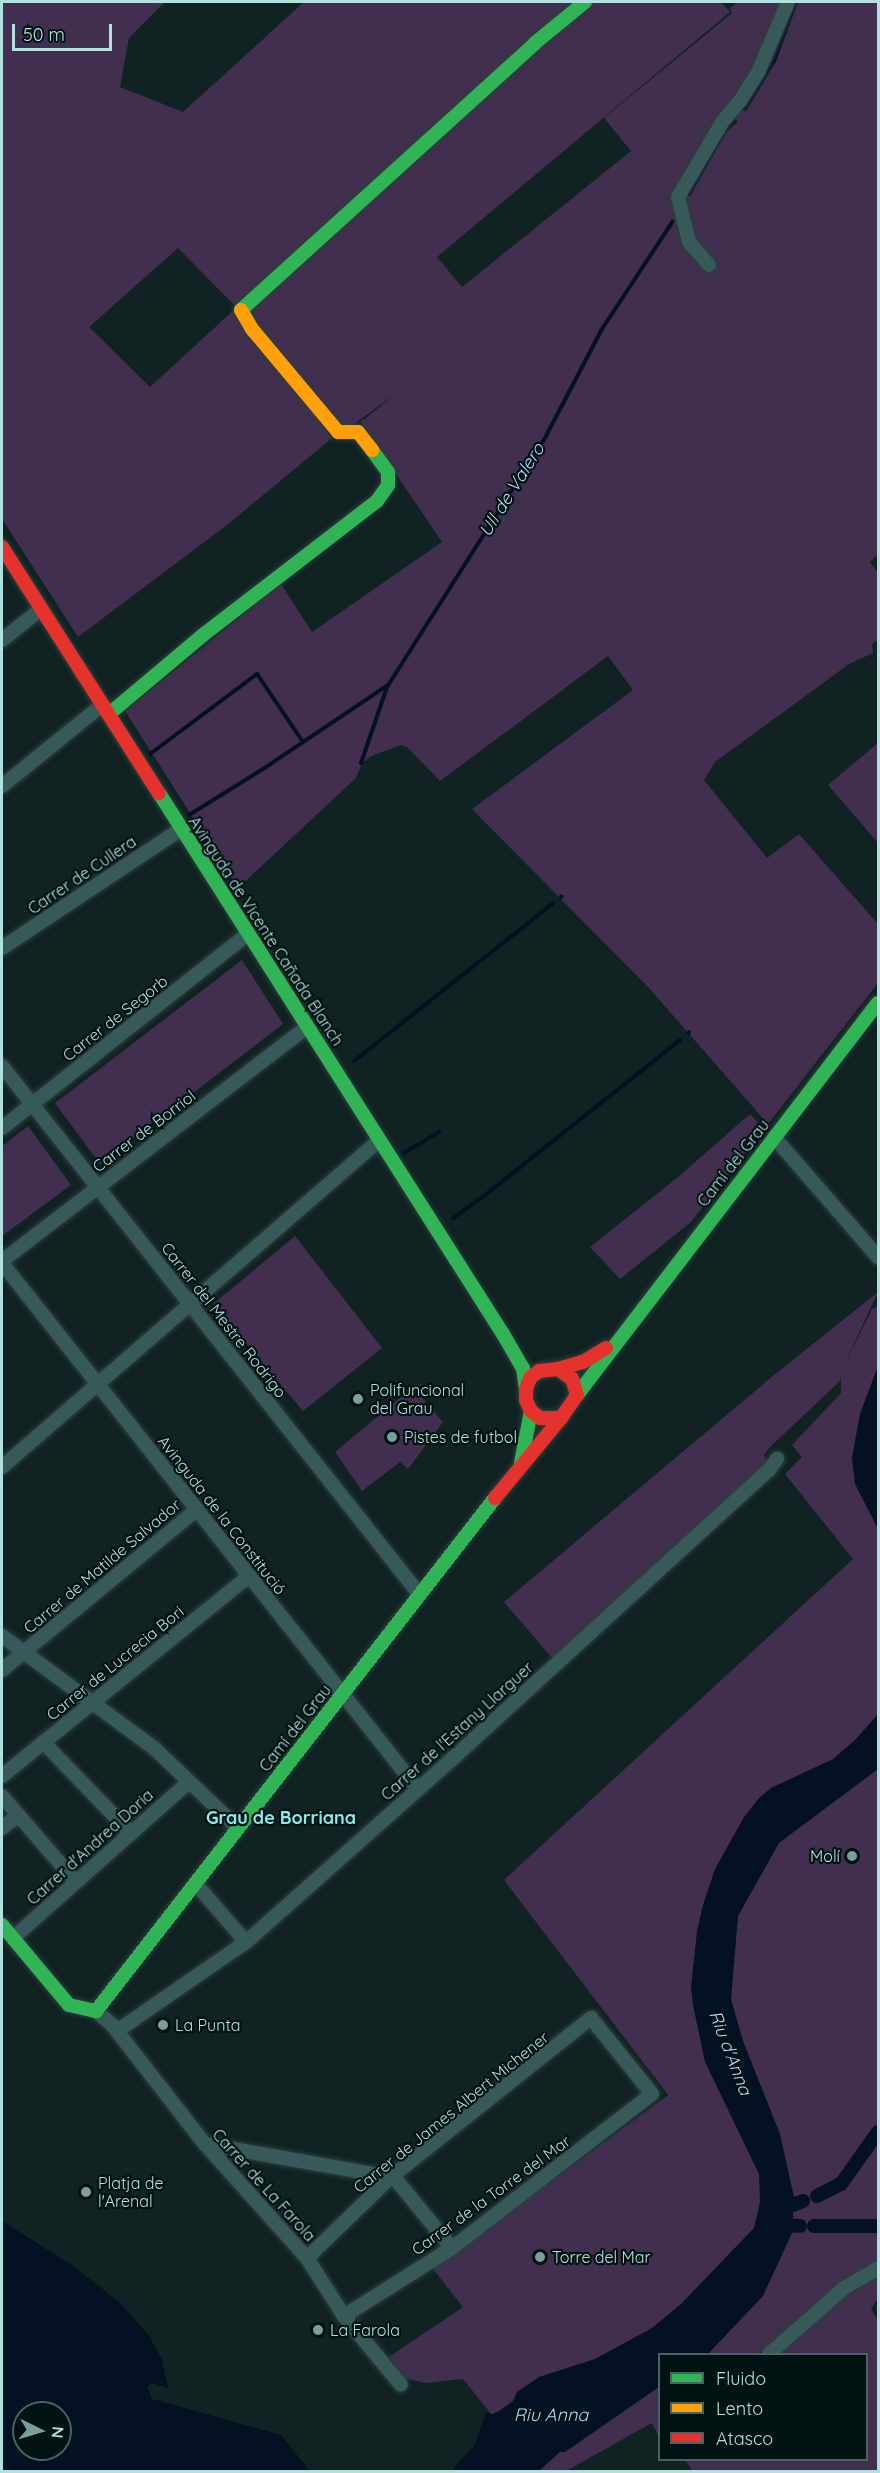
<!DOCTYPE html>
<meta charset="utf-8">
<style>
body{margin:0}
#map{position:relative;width:880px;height:2473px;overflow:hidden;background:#102222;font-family:Quicksand,sans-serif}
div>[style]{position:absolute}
.green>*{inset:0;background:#422f4f}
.water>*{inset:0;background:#031123}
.stream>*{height:4px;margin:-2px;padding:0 2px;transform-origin:2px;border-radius:2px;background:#031123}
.canal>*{height:14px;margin:-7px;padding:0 7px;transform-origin:7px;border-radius:7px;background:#031123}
.roads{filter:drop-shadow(0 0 2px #2d3e3e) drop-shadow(0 0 2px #2d3e3e)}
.street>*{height:14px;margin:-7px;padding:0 7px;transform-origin:7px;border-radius:7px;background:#385959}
.fast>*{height:14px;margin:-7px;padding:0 7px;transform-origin:7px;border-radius:7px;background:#30b455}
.slow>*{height:14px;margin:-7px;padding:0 7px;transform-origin:7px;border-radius:7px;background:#ff9f0a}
.jam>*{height:14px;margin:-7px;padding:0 7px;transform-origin:7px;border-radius:7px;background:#e5322d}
.dots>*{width:16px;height:16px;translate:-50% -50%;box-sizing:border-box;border:3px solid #001211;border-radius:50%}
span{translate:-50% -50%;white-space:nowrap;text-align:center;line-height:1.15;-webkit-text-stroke:4.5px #001211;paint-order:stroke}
.street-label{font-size:16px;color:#b2e0de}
.poi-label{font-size:16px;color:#b2e0de}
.left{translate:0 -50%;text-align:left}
.right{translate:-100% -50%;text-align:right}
.water-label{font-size:18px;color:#b7d4f7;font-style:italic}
.neighbourhood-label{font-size:18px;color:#87edeb;font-weight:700}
.frame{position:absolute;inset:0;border:3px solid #b2e0de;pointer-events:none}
.legend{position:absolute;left:658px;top:2353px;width:210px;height:108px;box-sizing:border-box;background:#001211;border:2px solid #476463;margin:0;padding:8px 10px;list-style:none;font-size:18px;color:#b2e0de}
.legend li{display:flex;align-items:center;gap:12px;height:30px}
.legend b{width:30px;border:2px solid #476463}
.north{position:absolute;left:12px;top:2401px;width:60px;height:60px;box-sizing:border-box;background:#001211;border:2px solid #476463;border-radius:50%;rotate:95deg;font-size:16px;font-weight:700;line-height:24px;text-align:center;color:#b2e0de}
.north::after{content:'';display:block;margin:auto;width:21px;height:27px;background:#799e9c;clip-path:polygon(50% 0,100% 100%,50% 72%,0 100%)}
.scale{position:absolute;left:12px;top:24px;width:100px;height:27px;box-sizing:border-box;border:3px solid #b2e0de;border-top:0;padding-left:8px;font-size:18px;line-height:21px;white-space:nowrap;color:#b2e0de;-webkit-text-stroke:4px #001211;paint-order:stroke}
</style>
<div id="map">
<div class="green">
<div style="clip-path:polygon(2px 2px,165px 2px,129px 38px,120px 87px,183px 112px,304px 2px,576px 2px,236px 307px,178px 248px,89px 327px,150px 387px,236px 308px,332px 438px,227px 525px,78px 637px,2px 519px)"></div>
<div style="clip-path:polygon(591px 2px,721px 2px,730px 12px,437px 257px,462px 287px,631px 151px,604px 118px,732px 13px,730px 8px,738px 2px,785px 2px,775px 31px,676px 195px,701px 263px,710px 272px,716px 265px,693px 241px,684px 193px,792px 2px,878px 2px,878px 554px,870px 562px,878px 573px,878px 640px,872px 644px,873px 653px,849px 664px,715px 762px,704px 780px,767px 858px,799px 834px,878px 924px,878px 983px,768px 1124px,649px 988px,472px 809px,633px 690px,608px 656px,440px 781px,407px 747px,401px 745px,371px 756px,362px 763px,356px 778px,238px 888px,125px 711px,281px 584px,312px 632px,442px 542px,360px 421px,366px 418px,395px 394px,350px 427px,334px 420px,255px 327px,250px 307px)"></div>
<div style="clip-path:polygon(878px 743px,878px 843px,828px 785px)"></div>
<div style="clip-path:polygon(242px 960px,283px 1024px,100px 1164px,55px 1103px)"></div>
<div style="clip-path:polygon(750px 1114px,764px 1129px,691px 1222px,620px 1279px,590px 1247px,677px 1178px)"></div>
<div style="clip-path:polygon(28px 1126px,71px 1185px,2px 1236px,2px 1146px)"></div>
<div style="clip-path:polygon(295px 1236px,382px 1348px,303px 1411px,213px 1304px)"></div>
<div style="clip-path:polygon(878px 1292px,841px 1372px,872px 1309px,878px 1307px,878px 2264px,825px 2295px,758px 2354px,660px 2354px,660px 2418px,657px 2420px,659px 2419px,659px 2437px,652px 2423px,566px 2471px,537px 2471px,463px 2379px,426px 2383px,404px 2378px,389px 2357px,463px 2307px,433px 2269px,668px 2095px,504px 1880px,853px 1559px,785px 1474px,802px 1457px,792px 1445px,841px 1393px,841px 1375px,840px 1381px,769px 1448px,764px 1455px,768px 1464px,553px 1659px,504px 1602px,774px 1375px)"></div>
<div style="clip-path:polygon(413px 1387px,443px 1422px,408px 1469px,400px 1462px,362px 1491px,335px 1452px)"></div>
<div style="clip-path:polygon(878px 2271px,878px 2298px,871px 2309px,878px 2320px,878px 2471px,693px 2471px,685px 2460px,866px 2460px,866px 2354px,775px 2354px,845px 2289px)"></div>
</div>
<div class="water">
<div style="clip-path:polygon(878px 1366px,878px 1529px,855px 1484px,852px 1458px,860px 1414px)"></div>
<div style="clip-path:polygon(878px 1714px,878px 1769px,779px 1843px,738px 1916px,731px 1999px,743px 2041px,780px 2134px,794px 2197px,792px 2233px,763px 2296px,708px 2354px,660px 2354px,659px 2387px,565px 2452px,560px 2452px,539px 2471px,456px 2471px,454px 2467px,475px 2445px,486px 2412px,492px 2414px,499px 2411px,513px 2401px,517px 2392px,539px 2377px,595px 2359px,652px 2328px,681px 2304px,754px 2228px,760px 2202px,759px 2174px,705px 2062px,693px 2005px,691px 1988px,697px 1931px,703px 1905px,715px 1869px,744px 1817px,759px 1798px,771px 1788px,833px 1759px,855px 1740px)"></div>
<div style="clip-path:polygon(evenodd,2px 2221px,73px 2266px,119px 2302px,149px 2336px,162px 2360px,168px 2388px,152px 2383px,147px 2386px,152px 2399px,281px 2435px,310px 2471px,2px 2471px,2px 2221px,24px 2413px,60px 2413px,60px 2449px,24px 2449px,24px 2413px)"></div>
</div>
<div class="stream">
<div style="left:745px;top:109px;width:56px;rotate:-58.9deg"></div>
<div style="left:774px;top:61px;width:63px;rotate:-69.6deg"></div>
<div style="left:689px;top:194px;width:73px;rotate:-60.3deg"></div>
<div style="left:725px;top:131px;width:14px;rotate:-45deg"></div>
<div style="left:150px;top:754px;width:134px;rotate:-36.8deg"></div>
<div style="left:257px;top:674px;width:82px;rotate:55.9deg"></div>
<div style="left:361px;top:763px;width:80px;rotate:-71.1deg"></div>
<div style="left:387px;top:687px;width:297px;rotate:-57.6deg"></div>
<div style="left:546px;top:436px;width:121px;rotate:-62.4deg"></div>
<div style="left:602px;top:329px;width:129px;rotate:-56.7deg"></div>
<div style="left:189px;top:815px;width:87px;rotate:-31.9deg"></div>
<div style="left:263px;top:769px;width:151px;rotate:-33.9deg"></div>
<div style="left:561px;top:897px;width:1px;rotate:-45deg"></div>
<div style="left:689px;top:1033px;width:1px;rotate:-90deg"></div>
<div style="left:354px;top:1061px;width:253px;rotate:-38.4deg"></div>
<div style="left:404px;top:1153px;width:41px;rotate:-31deg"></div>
<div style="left:453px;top:1218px;width:44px;rotate:-35.8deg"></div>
<div style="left:489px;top:1192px;width:244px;rotate:-38.5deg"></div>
</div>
<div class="canal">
<div style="left:817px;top:2196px;width:27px;rotate:-27deg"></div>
<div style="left:841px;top:2184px;width:64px;rotate:-54.6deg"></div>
<div style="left:777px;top:2211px;width:28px;rotate:-21deg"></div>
<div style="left:775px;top:2225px;width:25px;rotate:2deg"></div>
<div style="left:814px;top:2226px;width:64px"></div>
</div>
<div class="roads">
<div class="street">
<div style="left:709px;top:265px;width:30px;rotate:-131deg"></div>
<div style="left:689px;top:242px;width:46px;rotate:-103.7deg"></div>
<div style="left:678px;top:197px;width:88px;rotate:-59.4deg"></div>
<div style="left:723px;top:121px;width:26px;rotate:-50deg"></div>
<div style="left:740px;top:101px;width:36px;rotate:-58deg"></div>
<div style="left:759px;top:70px;width:74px;rotate:-66.9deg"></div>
<div style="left:2px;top:640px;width:50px;rotate:-38.5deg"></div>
<div style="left:2px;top:786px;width:129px;rotate:-39deg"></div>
<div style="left:2px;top:948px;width:215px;rotate:-33.6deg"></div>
<div style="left:2px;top:1066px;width:674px;rotate:51.69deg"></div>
<div style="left:2px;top:1128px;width:313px;rotate:-38.3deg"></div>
<div style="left:774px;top:1137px;width:159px;rotate:49.1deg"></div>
<div style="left:2px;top:1261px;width:384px;rotate:-37.5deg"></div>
<div style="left:2px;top:1263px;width:669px;rotate:51.67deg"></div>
<div style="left:2px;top:1467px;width:499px;rotate:-40.9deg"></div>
<div style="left:2px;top:1636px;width:190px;rotate:36.4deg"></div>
<div style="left:155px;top:1749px;width:115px;rotate:43.6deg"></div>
<div style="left:2px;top:1670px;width:253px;rotate:-39.5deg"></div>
<div style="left:43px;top:1742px;width:127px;rotate:46deg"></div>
<div style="left:2px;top:1776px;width:318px;rotate:-39deg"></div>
<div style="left:2px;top:1796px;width:113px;rotate:49.3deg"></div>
<div style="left:2px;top:1828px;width:21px;rotate:-39deg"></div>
<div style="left:195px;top:1883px;width:78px;rotate:49.2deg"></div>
<div style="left:13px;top:1938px;width:235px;rotate:-41.6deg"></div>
<div style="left:96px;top:2011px;width:23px;rotate:41deg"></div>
<div style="left:113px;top:2026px;width:150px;rotate:52.1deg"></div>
<div style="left:205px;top:2144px;width:153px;rotate:48.2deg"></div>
<div style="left:307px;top:2258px;width:69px;rotate:57.5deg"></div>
<div style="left:344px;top:2316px;width:89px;rotate:50.4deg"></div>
<div style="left:117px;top:2031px;width:157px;rotate:-34.6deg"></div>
<div style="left:246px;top:1942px;width:274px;rotate:-41.6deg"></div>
<div style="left:451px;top:1760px;width:430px;rotate:-42.4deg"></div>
<div style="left:769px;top:1470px;width:14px;rotate:-54deg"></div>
<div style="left:205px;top:2144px;width:189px;rotate:10.1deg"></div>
<div style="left:393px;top:2176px;width:93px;rotate:50.7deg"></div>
<div style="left:307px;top:2258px;width:117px;rotate:-44deg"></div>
<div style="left:391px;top:2177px;width:256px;rotate:-38.5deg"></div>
<div style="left:591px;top:2018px;width:97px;rotate:51.2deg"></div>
<div style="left:652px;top:2094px;width:252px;rotate:142.4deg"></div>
<div style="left:452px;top:2248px;width:128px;rotate:147.8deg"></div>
<div style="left:769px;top:2354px;width:100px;rotate:-41.3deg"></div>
<div style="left:844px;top:2288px;width:39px;rotate:-30deg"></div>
</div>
<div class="fast">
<div style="left:241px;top:310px;width:397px;rotate:-42.2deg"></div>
<div style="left:535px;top:43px;width:65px;rotate:-39.4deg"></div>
<div style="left:109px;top:714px;width:123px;rotate:-40deg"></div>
<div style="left:203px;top:635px;width:220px;rotate:-37.6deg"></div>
<div style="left:377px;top:501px;width:19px;rotate:-55deg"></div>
<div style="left:388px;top:485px;width:13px;rotate:-90deg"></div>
<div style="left:388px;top:472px;width:27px;rotate:-126deg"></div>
<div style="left:159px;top:793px;width:641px;rotate:57.55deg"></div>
<div style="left:503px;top:1334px;width:39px;rotate:60deg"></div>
<div style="left:523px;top:1368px;width:21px;rotate:82deg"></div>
<div style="left:577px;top:1395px;width:494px;rotate:-52.5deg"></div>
<div style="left:521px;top:1463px;width:53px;rotate:-79.1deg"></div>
<div style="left:2px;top:1925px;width:104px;rotate:50.1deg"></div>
<div style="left:69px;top:2005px;width:28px;rotate:13deg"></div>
<div style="left:96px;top:2011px;width:650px;rotate:-52.13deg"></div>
</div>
<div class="slow">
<div style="left:241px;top:310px;width:22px;rotate:60deg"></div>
<div style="left:252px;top:329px;width:134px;rotate:50.1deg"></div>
<div style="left:338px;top:432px;width:20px"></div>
<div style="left:358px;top:432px;width:23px;rotate:52deg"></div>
</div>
<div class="jam">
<div style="left:2px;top:547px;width:292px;rotate:57.5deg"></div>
<div style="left:558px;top:1369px;width:26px;rotate:-16deg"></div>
<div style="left:583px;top:1362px;width:27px;rotate:-31deg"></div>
<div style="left:495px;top:1498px;width:104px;rotate:-50.5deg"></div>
<div style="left:561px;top:1418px;width:28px;rotate:-55deg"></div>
<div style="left:577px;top:1395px;width:17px;rotate:-107deg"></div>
<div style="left:572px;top:1379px;width:17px;rotate:-144deg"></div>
<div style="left:558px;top:1369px;width:19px;rotate:174deg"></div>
<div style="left:539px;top:1371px;width:11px;rotate:142deg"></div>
<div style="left:530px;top:1378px;width:12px;rotate:110deg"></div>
<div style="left:526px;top:1389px;width:11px;rotate:90deg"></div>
<div style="left:526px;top:1400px;width:12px;rotate:66deg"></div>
<div style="left:531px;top:1411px;width:11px;rotate:38deg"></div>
<div style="left:540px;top:1418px;width:21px"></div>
</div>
</div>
<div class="dots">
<div style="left:358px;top:1399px;background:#799e9c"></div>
<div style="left:392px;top:1437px;background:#799e9c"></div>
<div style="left:852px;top:1856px;background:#799e9c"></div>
<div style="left:163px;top:2025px;background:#799e9c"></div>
<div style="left:86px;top:2192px;background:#799e9c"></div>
<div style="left:540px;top:2257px;background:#799e9c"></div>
<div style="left:318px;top:2330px;background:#799e9c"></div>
</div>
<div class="street-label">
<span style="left:82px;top:875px;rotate:-34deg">Carrer de Cullera</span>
<span style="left:266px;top:931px;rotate:57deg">Avinguda de Vicente Cañada Blanch</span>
<span style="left:115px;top:1018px;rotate:-38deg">Carrer de Segorb</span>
<span style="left:144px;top:1131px;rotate:-37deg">Carrer de Borriol</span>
<span style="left:733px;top:1163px;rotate:-52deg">Camí del Grau</span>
<span style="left:224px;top:1320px;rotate:52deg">Carrer del Mestre Rodrigo</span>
<span style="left:222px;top:1515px;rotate:52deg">Avinguda de la Constitució</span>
<span style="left:102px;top:1566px;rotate:-40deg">Carrer de Matilde Salvador</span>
<span style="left:115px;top:1663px;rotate:-39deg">Carrer de Lucrecia Bori</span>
<span style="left:295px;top:1728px;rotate:-52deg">Camí del Grau</span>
<span style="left:457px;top:1731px;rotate:-42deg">Carrer de l'Estany Llarguer</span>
<span style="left:90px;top:1847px;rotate:-42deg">Carrer d'Andrea Doria</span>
<span style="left:451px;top:2112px;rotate:-39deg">Carrer de James Albert Michener</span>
<span style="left:264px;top:2185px;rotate:48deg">Carrer de La Farola</span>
<span style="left:491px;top:2195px;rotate:-36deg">Carrer de la Torre del Mar</span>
</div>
<div class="poi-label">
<span class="left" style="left:370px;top:1399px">Polifuncional<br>del Grau</span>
<span class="left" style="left:404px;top:1437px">Pistes de futbol</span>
<span class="right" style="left:840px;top:1856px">Molí</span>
<span class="left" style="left:175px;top:2025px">La Punta</span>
<span class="left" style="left:98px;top:2192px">Platja de<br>l'Arenal</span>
<span class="left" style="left:552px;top:2257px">Torre del Mar</span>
<span class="left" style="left:330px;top:2330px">La Farola</span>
</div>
<div class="water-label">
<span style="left:512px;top:490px;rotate:-58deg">Ull de Valero</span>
<span style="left:730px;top:2053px;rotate:69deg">Riu d'Anna</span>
<span style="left:551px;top:2415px">Riu Anna</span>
</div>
<div class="neighbourhood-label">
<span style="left:281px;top:1818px">Grau de Borriana</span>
</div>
<div class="frame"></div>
<ul class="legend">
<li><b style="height:8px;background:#30b455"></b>Fluido</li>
<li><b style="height:8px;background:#ff9f0a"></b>Lento</li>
<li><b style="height:8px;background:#e5322d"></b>Atasco</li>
</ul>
<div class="north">N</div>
<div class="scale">50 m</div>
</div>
